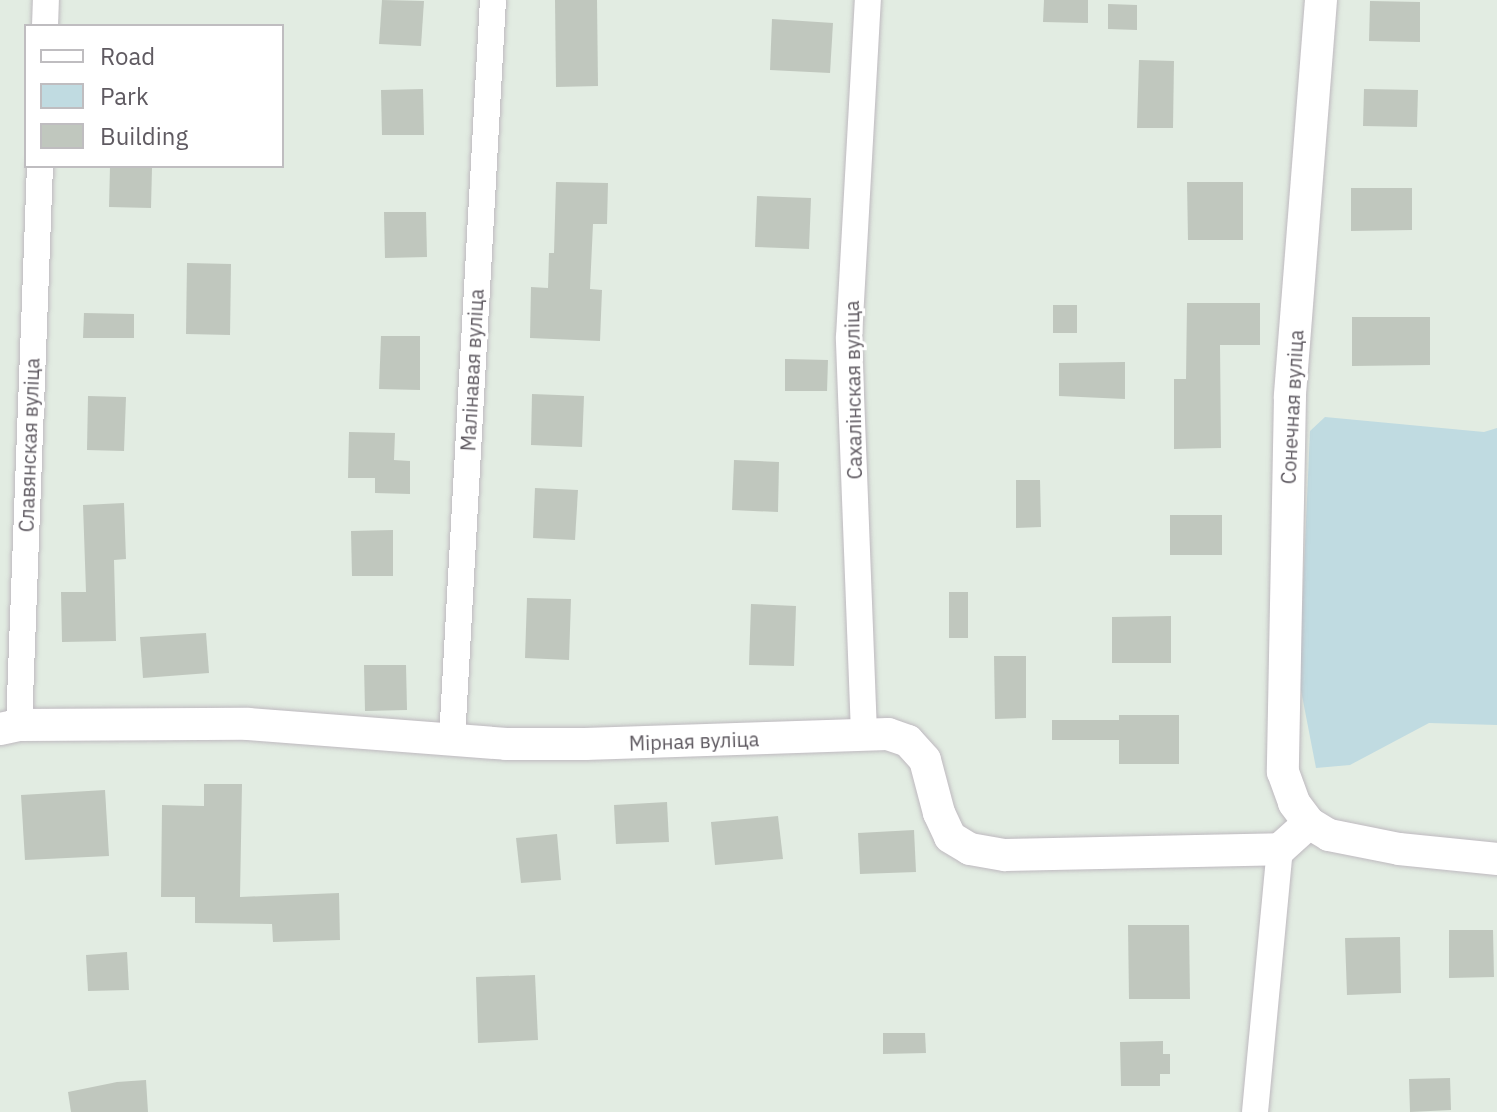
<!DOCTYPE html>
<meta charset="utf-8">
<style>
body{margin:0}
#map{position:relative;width:1497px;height:1112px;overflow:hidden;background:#e2ece2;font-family:"IBM Plex Sans",sans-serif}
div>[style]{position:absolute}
.green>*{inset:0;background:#c0dbe1}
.building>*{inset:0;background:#c0c7be}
.roads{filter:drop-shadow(0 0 2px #beb9bf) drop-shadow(0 0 2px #beb9bf)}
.minor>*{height:26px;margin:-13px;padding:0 13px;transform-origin:13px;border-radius:13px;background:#fff}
.tertiary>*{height:32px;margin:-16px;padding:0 16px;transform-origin:16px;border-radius:16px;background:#fff}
span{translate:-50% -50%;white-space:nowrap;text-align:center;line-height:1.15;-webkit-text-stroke:6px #fff;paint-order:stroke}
.street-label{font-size:20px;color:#5f5a61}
.legend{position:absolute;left:24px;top:24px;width:260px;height:144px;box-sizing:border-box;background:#fff;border:2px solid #bfbdc0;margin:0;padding:10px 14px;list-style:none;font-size:24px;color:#5f5a61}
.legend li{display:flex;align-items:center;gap:16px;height:40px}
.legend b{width:40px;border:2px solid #bfbdc0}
</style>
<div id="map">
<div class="green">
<div style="clip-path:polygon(1325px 417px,1484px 432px,1497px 428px,1497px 725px,1429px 723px,1350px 765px,1316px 768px,1299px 680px,1310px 431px)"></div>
</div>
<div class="building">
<div style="clip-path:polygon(382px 0,424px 1px,421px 46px,379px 44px)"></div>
<div style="clip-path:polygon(555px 0,597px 0,598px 86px,556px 87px)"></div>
<div style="clip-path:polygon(1044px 0,1088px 0,1088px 23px,1043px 22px)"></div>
<div style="clip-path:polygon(1370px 1px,1420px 2px,1420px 42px,1369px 41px)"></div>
<div style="clip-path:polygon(1108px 4px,1137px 5px,1137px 30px,1108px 29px)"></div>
<div style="clip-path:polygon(772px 19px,833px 23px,830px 73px,770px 70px)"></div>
<div style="clip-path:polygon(1139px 60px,1174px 61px,1173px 128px,1137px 128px)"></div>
<div style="clip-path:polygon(423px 89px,424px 135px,382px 135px,381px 90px)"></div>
<div style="clip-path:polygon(1364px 89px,1418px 90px,1417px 127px,1363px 126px)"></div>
<div style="clip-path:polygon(110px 167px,152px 168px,151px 208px,109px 207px)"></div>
<div style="clip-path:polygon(556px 182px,608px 183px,607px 224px,593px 224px,590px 289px,602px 290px,600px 341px,530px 338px,531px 287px,548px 288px,549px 253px,554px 253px)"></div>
<div style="clip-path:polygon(1187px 182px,1243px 182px,1243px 240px,1188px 240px)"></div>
<div style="clip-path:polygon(1351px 188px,1412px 188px,1412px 230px,1351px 231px)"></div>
<div style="clip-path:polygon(757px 196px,811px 198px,809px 249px,755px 247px)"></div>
<div style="clip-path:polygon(384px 212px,426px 212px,427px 257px,385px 258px)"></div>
<div style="clip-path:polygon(187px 263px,231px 264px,230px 335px,186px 334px)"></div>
<div style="clip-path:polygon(1187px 303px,1260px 303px,1260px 345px,1220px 345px,1221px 448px,1174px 449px,1174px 379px,1186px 379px)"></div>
<div style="clip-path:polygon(1053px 305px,1077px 305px,1077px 333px,1053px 333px)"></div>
<div style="clip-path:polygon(84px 313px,134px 314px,134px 338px,83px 338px)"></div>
<div style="clip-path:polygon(1352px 317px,1430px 317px,1430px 365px,1352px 366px)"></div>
<div style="clip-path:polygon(381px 336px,420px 336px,420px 390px,379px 389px)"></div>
<div style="clip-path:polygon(785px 359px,828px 360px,827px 391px,785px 391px)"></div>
<div style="clip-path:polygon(1125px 362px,1125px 399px,1059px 396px,1059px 363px)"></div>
<div style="clip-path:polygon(532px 394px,584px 396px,582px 447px,531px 445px)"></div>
<div style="clip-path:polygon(88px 396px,126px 397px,124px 451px,87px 450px)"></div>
<div style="clip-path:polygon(349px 432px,395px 433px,394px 460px,410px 461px,410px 494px,375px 493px,375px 478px,348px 478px)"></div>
<div style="clip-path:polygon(734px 460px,779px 462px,778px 512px,732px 510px)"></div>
<div style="clip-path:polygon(1016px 480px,1040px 480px,1041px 527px,1016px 528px)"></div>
<div style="clip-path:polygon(535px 488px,578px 490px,575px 540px,533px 538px)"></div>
<div style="clip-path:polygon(124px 503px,126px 559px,114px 560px,116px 641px,62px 642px,61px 592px,86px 592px,83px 505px)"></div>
<div style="clip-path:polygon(1170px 515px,1222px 515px,1222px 555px,1170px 555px)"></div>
<div style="clip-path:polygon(393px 530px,393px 576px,352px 576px,351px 531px)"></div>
<div style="clip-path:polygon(949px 592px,968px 592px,968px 638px,949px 638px)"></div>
<div style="clip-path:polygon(527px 598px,571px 599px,569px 660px,525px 658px)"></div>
<div style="clip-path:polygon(751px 604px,796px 606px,794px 666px,749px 665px)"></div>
<div style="clip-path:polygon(1171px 616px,1171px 663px,1112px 663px,1112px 617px)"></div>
<div style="clip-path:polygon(206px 633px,209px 673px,143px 678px,140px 637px)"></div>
<div style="clip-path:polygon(994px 656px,1026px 656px,1026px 718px,995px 719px)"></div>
<div style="clip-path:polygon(364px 665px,406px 665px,407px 710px,365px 711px)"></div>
<div style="clip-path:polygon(1119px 715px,1179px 715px,1179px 764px,1119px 764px,1119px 740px,1052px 740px,1052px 720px,1119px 720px)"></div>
<div style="clip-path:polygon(204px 784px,242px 784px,240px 897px,339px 893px,340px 940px,273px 942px,272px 924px,195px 923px,195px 897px,161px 897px,162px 805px,204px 806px)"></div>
<div style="clip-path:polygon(105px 790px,109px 856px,25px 860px,21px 795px)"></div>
<div style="clip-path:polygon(667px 802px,669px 842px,616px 844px,614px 805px)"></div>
<div style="clip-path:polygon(778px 816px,783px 859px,715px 865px,711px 822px)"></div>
<div style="clip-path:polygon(914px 830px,916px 872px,860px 874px,858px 833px)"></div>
<div style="clip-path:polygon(557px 834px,561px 880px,521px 883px,516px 838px)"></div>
<div style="clip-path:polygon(1128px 925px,1189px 925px,1190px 999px,1129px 999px)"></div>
<div style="clip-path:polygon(1449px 930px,1493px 930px,1494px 977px,1449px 978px)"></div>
<div style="clip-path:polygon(1400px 937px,1401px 993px,1347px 995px,1345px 938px)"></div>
<div style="clip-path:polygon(127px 952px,129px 990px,88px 991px,86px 955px)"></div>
<div style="clip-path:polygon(535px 975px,538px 1040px,478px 1043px,476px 977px)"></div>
<div style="clip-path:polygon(883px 1033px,925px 1033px,926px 1053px,883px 1054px)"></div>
<div style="clip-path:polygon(1163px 1041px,1163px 1054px,1170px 1054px,1170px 1074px,1160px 1074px,1160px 1086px,1121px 1086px,1120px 1042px)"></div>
<div style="clip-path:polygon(1450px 1078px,1451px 1110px,1410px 1112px,1409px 1079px)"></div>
<div style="clip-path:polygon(146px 1080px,148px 1112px,71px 1112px,68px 1092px,117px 1082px)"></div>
</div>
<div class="roads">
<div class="minor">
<div style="left:45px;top:26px;width:26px;rotate:-88deg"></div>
<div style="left:19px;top:725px;width:559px;rotate:-87.85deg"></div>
<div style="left:864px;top:733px;width:396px;rotate:-92.2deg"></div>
<div style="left:849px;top:337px;width:338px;rotate:-86.8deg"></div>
<div style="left:452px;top:740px;width:741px;rotate:-86.83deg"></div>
<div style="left:1255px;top:1112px;width:264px;rotate:-84.6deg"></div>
</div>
<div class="tertiary">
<div style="left:1321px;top:0;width:397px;rotate:94.5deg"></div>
<div style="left:1290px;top:396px;width:376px;rotate:91.1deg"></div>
<div style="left:1283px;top:772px;width:33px;rotate:70deg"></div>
<div style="left:1294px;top:803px;width:25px;rotate:53deg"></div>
<div style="left:1309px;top:823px;width:23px;rotate:31deg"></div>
<div style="left:1329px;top:835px;width:71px;rotate:11.3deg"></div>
<div style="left:1399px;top:849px;width:99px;rotate:5.8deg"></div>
<div style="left:0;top:729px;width:19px;rotate:-12deg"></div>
<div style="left:19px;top:725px;width:229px;rotate:-0.3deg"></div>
<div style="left:248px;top:724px;width:259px;rotate:4.4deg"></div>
<div style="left:506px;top:744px;width:79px"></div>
<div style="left:585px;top:744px;width:303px;rotate:-1.9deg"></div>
<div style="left:888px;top:734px;width:21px;rotate:19deg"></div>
<div style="left:908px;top:741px;width:25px;rotate:48deg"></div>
<div style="left:925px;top:760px;width:55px;rotate:75.2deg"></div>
<div style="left:939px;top:813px;width:26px;rotate:65deg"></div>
<div style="left:950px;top:837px;width:23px;rotate:31deg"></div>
<div style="left:970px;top:849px;width:36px;rotate:10deg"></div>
<div style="left:1005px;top:855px;width:275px;rotate:-1.2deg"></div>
<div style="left:1280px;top:849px;width:39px;rotate:-42deg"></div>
</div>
</div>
<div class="street-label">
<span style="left:472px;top:370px;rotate:-87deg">Малінавая вуліца</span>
<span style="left:853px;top:390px;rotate:-91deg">Сахалінская вуліца</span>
<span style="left:1292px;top:407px;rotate:-87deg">Сонечная вуліца</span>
<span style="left:29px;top:445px;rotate:-88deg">Славянская вуліца</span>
<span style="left:694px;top:741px;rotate:-2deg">Мірная вуліца</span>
</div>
<ul class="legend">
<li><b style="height:10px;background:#fff"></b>Road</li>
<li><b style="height:22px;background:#c0dbe1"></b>Park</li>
<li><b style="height:22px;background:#c0c7be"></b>Building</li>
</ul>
</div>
